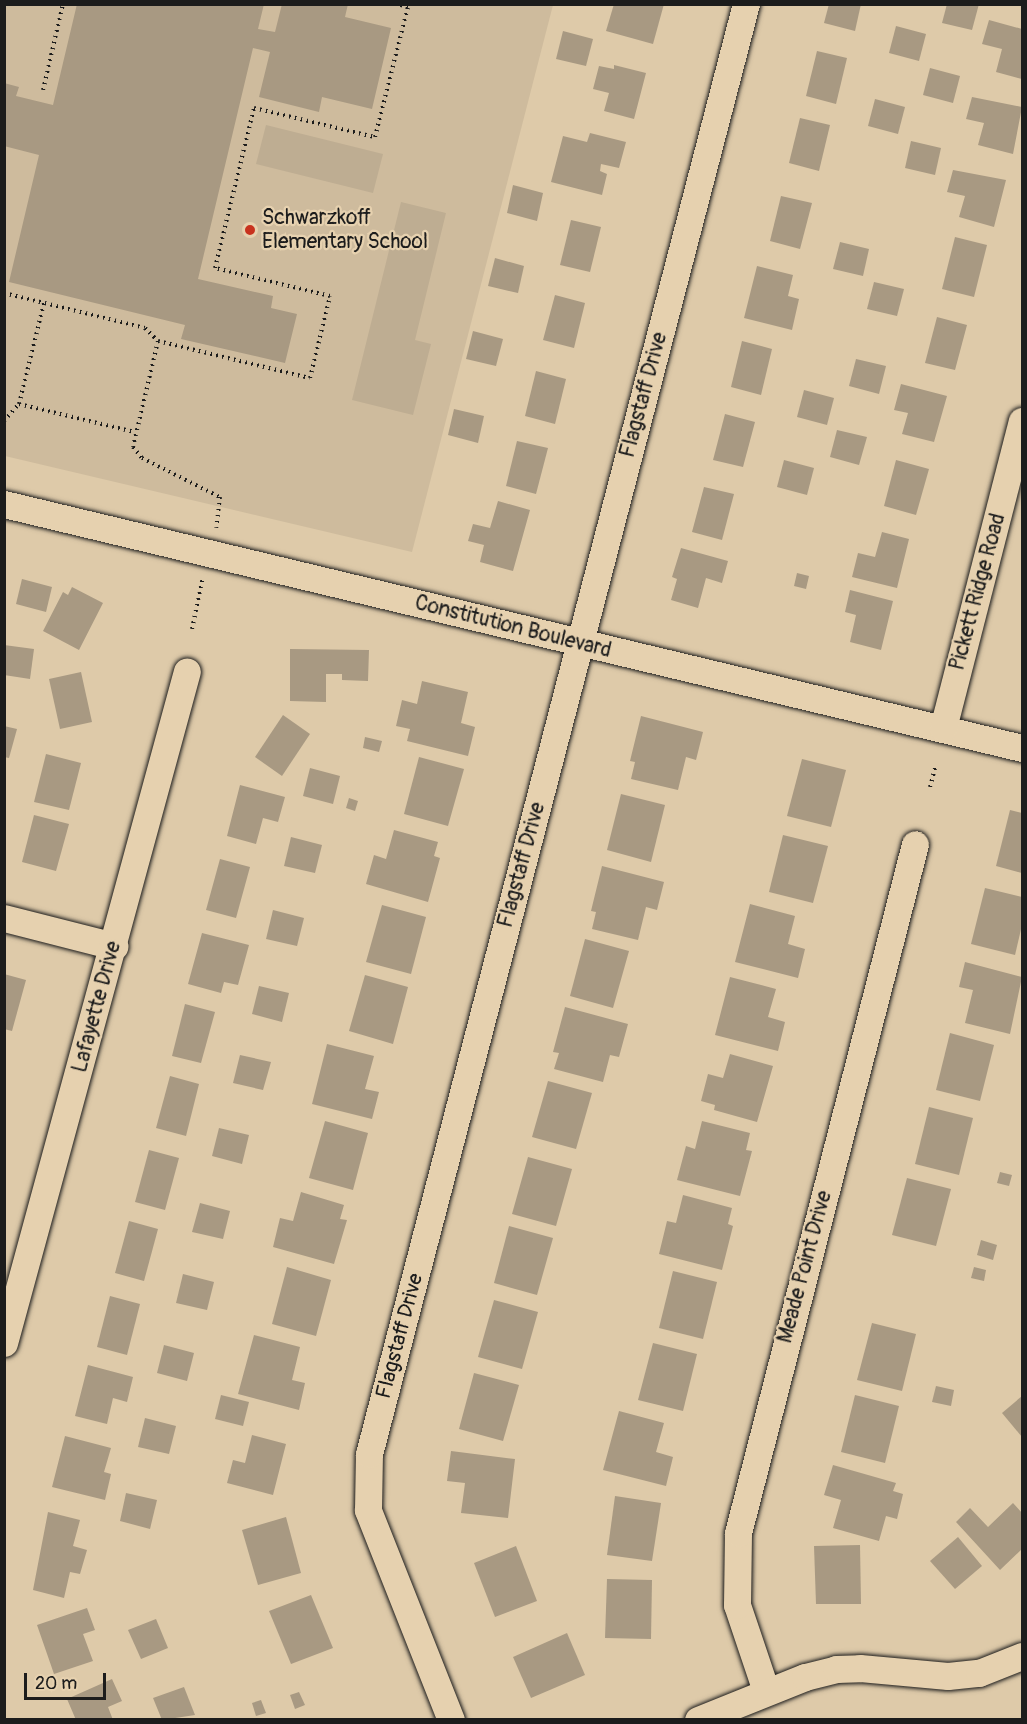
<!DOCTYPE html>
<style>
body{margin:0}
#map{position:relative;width:1027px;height:1724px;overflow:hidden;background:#decaa9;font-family:Pangolin,sans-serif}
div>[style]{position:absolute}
.built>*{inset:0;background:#cebb9d}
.green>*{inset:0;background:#bead92}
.building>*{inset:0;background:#a89982}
.path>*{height:4px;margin-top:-2px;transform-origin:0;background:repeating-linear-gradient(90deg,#1c1c1c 0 1.5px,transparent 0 6px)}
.roads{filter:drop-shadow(0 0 2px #1c1c1c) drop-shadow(0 0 2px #1c1c1c)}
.street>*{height:27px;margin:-13.5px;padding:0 13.5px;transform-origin:13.5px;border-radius:13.5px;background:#e6d1af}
.dots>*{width:16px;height:16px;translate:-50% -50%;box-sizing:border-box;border:3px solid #e6d1af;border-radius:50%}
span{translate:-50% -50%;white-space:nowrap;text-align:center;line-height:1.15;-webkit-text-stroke:4.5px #e6d1af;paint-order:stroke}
.poi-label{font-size:21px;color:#1c1c1c}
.left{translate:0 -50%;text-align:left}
.street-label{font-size:21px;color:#1c1c1c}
.frame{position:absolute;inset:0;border:6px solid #1c1c1c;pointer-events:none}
.scale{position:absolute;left:24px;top:1673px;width:82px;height:27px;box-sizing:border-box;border:3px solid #1c1c1c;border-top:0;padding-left:8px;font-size:18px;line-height:21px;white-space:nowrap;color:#1c1c1c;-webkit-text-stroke:4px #e6d1af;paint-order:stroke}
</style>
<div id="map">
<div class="built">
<div style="clip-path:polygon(5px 5px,553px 5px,412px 552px,5px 456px)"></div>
</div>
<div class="green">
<div style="clip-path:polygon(266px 125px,383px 154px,373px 193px,256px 164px)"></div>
<div style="clip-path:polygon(401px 202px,446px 213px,415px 340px,431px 344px,413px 415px,352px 400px)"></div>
</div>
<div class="building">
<div style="clip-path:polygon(77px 4px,264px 4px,258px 29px,275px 32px,282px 4px,348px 4px,345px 17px,391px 28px,372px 109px,322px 97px,319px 112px,259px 97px,270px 52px,253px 48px,198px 279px,273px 296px,271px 308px,297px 314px,285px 363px,181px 339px,185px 325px,9px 282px,39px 155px,4px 146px,4px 83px,19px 87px,16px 96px,53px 105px)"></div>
<div style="clip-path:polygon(614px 4px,664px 4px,653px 44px,606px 31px)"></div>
<div style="clip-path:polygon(829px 4px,861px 4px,855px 31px,824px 23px)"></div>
<div style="clip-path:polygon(947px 4px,979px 4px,972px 30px,942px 23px)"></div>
<div style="clip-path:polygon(989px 20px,1022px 29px,1022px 79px,996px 72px,1002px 49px,982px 44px)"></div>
<div style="clip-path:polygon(896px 26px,926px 34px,919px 61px,889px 53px)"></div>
<div style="clip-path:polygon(563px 31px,593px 39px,586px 66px,556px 59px)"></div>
<div style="clip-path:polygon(817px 51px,847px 58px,836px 104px,806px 96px)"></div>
<div style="clip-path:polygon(614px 65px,646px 73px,634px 119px,604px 111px,609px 93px,593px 89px,599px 66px,614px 69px)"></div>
<div style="clip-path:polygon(930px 68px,960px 76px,953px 103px,923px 95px)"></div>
<div style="clip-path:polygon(972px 97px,1022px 107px,1013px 154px,978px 145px,984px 123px,966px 119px)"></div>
<div style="clip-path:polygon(875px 99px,905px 107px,898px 134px,868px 126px)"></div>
<div style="clip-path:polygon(800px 118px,830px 125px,819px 171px,789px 163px)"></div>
<div style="clip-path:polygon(590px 133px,626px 142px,619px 168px,601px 164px,600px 171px,607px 174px,602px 195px,551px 182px,563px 136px,587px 142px)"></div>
<div style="clip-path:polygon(911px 141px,941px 148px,935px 175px,905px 168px)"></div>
<div style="clip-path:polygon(953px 170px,1006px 180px,994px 227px,959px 217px,965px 196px,947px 192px)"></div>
<div style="clip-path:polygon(513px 185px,543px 193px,537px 221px,507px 213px)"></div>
<div style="clip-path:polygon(781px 196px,812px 203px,800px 249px,770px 241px)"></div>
<div style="clip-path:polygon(571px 220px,601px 227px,590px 272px,560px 265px)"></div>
<div style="clip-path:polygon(955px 237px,987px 245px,974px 297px,942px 289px)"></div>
<div style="clip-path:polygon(840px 242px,869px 249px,863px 276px,833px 269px)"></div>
<div style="clip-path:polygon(495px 258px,524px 266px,518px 293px,488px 286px)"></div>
<div style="clip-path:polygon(757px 266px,793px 275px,788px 296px,799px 299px,792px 330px,744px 318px)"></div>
<div style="clip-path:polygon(874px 282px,904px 289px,897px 316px,867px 309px)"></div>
<div style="clip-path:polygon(555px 295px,585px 303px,574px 348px,543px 340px)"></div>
<div style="clip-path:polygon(937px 317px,967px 325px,955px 370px,925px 363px)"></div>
<div style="clip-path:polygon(473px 331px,503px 339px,496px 366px,466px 359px)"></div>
<div style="clip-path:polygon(742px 341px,772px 349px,761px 395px,731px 387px)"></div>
<div style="clip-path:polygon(856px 359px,886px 366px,879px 394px,849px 386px)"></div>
<div style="clip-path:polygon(536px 371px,566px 379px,555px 424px,525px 416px)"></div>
<div style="clip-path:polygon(901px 384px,947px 396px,934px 442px,902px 434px,908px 413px,894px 410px)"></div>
<div style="clip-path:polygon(804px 390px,834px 398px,827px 425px,797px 417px)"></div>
<div style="clip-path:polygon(454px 409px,484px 416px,478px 443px,448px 435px)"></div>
<div style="clip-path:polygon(725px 414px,755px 422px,743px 467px,713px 460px)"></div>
<div style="clip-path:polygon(837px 430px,867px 437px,859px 465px,830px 457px)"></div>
<div style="clip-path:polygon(517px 441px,548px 448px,536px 494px,506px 486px)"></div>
<div style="clip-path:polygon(784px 460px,814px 468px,807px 495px,777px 487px)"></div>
<div style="clip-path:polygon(896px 460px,929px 469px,916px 515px,884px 506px)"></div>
<div style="clip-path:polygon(704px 487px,734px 494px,722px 540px,692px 532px)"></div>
<div style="clip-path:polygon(498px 501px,530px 510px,513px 571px,480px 562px,484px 545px,468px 541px,473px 524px,490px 528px)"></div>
<div style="clip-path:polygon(882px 532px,909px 539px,897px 588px,852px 577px,858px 553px,875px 557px)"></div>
<div style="clip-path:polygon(681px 548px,728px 561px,722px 583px,706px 578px,698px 608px,671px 600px,677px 579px,672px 577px)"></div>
<div style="clip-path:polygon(797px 573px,809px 576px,806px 589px,794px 586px)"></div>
<div style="clip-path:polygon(22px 579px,52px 587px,46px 612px,16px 604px)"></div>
<div style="clip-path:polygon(72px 587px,103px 603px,79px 650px,43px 631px,63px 592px,68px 595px)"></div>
<div style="clip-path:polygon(850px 590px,893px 601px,881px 650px,850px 642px,856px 615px,845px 612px)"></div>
<div style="clip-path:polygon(4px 645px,34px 649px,30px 679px,4px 675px)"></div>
<div style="clip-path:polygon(290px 649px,369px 650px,368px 681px,342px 680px,342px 674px,326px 674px,326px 702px,290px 701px)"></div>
<div style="clip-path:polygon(81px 672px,92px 722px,60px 729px,49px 679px)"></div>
<div style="clip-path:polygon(422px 681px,468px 692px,461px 723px,475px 727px,468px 756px,407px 741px,410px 729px,396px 726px,402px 700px,417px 704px)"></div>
<div style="clip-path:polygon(283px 715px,310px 734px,282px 776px,255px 757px)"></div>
<div style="clip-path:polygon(641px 716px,703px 732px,696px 760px,686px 757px,678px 790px,631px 779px,635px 762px,630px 761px)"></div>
<div style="clip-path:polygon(4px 726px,17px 729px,9px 758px,4px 757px)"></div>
<div style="clip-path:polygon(365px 737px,382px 741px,379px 752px,363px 748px)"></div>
<div style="clip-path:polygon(46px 754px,81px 763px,69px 810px,34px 802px)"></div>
<div style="clip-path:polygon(419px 757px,464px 769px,448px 826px,404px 814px)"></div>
<div style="clip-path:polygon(802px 759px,846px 770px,831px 827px,787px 816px)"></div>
<div style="clip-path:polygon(310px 768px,340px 776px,333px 804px,303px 796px)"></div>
<div style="clip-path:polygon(240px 785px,285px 797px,278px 822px,263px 818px,256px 844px,227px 836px)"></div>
<div style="clip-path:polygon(621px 794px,665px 805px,651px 862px,607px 850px)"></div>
<div style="clip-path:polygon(349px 798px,358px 801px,355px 811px,346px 808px)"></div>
<div style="clip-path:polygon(1010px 810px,1022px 813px,1022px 873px,996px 866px)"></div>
<div style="clip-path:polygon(34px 815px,69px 824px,56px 871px,22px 862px)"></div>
<div style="clip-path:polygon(394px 830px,438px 842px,434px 856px,440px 858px,428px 902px,366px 884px,374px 855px,386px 859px)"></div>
<div style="clip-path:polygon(783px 835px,828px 846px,813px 903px,769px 892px)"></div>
<div style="clip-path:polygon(291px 837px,322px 845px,315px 873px,284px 866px)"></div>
<div style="clip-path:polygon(220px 859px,250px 867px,236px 918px,206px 910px)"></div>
<div style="clip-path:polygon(602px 866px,664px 882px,657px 910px,646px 907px,638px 940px,592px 929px,596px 912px,591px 911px)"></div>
<div style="clip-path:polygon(985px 888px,1022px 897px,1022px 925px,1015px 955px,971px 944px)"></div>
<div style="clip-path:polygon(750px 904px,795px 916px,788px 944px,805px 949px,798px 978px,735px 962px)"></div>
<div style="clip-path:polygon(382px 905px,426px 917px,411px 974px,366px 962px)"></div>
<div style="clip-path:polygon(273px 910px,304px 918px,297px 946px,266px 939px)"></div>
<div style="clip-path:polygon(202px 933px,249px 945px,238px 985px,224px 982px,221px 993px,188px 984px)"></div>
<div style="clip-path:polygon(585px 939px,629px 951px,613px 1008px,570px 996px)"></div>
<div style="clip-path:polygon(965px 962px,1022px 977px,1010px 1034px,965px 1023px,973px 990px,959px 987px)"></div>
<div style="clip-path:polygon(4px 974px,26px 980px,12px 1031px,4px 1029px)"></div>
<div style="clip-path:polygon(365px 975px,408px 987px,393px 1044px,349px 1031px)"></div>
<div style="clip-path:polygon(730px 977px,776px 989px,768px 1017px,785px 1022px,778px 1051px,715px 1035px)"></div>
<div style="clip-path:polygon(259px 986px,289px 993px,282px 1022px,252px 1014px)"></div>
<div style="clip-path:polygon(185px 1004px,215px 1012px,201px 1063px,172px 1056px)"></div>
<div style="clip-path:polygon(565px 1007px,628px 1024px,619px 1057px,610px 1055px,603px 1082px,554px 1069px,559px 1053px,553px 1052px)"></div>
<div style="clip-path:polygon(950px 1033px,994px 1045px,980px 1101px,936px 1090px)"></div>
<div style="clip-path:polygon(327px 1044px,374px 1056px,365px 1089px,379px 1092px,372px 1119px,312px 1104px)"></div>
<div style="clip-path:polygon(730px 1054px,773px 1066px,757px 1122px,714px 1110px,715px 1105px,701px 1101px,708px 1074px,723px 1078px)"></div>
<div style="clip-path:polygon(240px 1055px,271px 1062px,263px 1090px,233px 1083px)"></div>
<div style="clip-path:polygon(170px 1076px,199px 1084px,186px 1136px,156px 1128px)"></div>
<div style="clip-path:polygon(548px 1081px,592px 1093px,576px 1149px,532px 1137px)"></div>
<div style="clip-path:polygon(929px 1107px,973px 1118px,959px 1175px,915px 1164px)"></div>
<div style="clip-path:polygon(325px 1121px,368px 1133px,353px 1190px,309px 1178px)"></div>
<div style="clip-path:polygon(702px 1121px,750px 1133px,746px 1150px,752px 1151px,740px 1196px,677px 1180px,686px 1146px,695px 1149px)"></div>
<div style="clip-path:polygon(219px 1128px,249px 1135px,242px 1164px,212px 1156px)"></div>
<div style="clip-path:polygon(149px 1150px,179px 1158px,165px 1210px,135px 1202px)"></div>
<div style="clip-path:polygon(528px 1157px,572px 1169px,556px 1226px,512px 1214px)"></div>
<div style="clip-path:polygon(1000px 1172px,1012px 1175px,1009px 1186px,997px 1183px)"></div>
<div style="clip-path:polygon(907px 1178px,951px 1189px,936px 1246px,892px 1235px)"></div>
<div style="clip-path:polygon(301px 1192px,344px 1205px,340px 1219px,347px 1220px,334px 1264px,273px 1247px,280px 1218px,293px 1221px)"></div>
<div style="clip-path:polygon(683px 1195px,732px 1208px,728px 1224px,733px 1226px,722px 1270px,659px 1254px,667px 1221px,676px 1223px)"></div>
<div style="clip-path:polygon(200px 1203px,230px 1211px,223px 1239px,192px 1232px)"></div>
<div style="clip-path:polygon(129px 1221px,158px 1229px,144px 1281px,115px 1273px)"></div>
<div style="clip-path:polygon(509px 1226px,553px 1238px,537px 1295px,494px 1283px)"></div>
<div style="clip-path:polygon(981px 1240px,997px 1245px,993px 1260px,977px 1255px)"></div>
<div style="clip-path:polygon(287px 1267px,331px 1280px,316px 1336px,272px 1324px)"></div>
<div style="clip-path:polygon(974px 1267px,986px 1270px,984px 1281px,971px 1278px)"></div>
<div style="clip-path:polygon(673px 1271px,717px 1282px,703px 1339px,659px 1328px)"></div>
<div style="clip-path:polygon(183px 1274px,214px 1282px,207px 1310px,176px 1303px)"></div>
<div style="clip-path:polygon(110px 1296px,140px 1304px,127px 1355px,97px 1347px)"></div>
<div style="clip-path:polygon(494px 1300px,538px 1312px,522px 1369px,478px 1357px)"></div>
<div style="clip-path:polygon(872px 1323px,916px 1334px,902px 1391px,857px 1380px)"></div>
<div style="clip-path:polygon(254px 1335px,300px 1347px,292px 1380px,305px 1383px,299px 1410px,238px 1394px)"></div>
<div style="clip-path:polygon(653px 1343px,697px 1354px,683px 1411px,638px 1400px)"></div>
<div style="clip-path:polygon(164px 1345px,194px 1353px,187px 1381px,157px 1373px)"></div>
<div style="clip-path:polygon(88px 1365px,133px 1377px,127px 1402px,113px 1398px,107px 1424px,75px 1416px)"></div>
<div style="clip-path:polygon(474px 1373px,519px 1385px,503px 1441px,459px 1429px)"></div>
<div style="clip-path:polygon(936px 1386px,954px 1390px,951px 1406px,932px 1402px)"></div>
<div style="clip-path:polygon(221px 1395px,249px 1402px,243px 1426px,215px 1419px)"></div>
<div style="clip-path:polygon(855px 1395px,899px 1406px,885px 1463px,841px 1452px)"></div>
<div style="clip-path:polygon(1022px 1396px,1022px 1437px,1002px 1413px)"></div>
<div style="clip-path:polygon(619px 1411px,664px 1423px,656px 1452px,673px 1457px,666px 1486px,603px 1470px)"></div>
<div style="clip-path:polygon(145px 1418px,176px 1426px,169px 1454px,138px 1447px)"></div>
<div style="clip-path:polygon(252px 1435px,286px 1444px,273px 1495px,227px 1483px,233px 1460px,245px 1463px)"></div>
<div style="clip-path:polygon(65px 1436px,111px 1448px,104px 1472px,111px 1474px,105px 1500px,52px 1487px)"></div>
<div style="clip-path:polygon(451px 1451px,515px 1459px,508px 1518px,461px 1513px,465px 1483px,447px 1481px)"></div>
<div style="clip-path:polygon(833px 1465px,896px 1483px,893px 1491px,903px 1494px,897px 1519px,886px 1516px,879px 1541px,833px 1528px,841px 1500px,824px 1495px)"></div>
<div style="clip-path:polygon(126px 1493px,157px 1500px,150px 1529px,120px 1521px)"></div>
<div style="clip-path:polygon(615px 1496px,661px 1503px,652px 1561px,607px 1555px)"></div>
<div style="clip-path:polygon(1013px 1503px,1022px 1513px,1022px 1549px,1000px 1570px,956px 1522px,970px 1508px,988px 1527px)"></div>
<div style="clip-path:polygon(48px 1512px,80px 1520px,73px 1546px,87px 1550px,80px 1574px,70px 1572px,64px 1598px,33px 1590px)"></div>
<div style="clip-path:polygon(286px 1517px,301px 1573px,258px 1585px,242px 1530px)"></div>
<div style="clip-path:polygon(958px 1537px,982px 1566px,955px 1589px,930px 1561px)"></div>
<div style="clip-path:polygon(860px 1545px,861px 1604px,816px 1604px,814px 1546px)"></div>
<div style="clip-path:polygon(516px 1546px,537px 1601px,495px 1617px,474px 1563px)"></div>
<div style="clip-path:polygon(607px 1579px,652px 1580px,651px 1639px,605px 1638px)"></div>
<div style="clip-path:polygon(311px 1595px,333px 1648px,291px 1664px,269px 1611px)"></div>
<div style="clip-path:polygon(87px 1608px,95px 1630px,83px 1634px,93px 1661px,54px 1674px,37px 1625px)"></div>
<div style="clip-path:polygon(156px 1619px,168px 1648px,141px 1659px,128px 1630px)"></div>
<div style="clip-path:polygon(567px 1633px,585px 1675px,531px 1698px,513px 1657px)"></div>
<div style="clip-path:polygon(112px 1679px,122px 1701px,108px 1707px,113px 1720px,76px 1720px,67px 1699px)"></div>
<div style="clip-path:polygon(184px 1687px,195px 1715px,162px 1720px,153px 1698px)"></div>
<div style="clip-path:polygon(299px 1692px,305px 1705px,295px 1709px,290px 1695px)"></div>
<div style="clip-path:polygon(261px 1700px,266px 1713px,256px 1716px,252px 1703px)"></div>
</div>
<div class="path">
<div style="left:43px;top:90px;width:88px;rotate:-76.9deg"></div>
<div style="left:4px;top:293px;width:145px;rotate:13.9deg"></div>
<div style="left:145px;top:328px;width:18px;rotate:45deg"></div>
<div style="left:158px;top:341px;width:156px;rotate:13.7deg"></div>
<div style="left:310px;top:378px;width:84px;rotate:-76.3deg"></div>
<div style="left:330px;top:296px;width:118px;rotate:-166.3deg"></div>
<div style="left:215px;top:268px;width:165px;rotate:-76.3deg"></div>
<div style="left:254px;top:108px;width:124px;rotate:13.5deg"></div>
<div style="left:375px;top:137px;width:134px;rotate:-75.8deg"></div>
<div style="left:408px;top:7px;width:11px;rotate:-165deg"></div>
<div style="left:158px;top:341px;width:109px;rotate:103.3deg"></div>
<div style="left:133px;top:447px;width:14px;rotate:51deg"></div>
<div style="left:142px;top:458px;width:87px;rotate:26.6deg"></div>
<div style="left:220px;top:497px;width:31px;rotate:97deg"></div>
<div style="left:19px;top:404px;width:104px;rotate:-76.1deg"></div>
<div style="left:4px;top:421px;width:23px;rotate:-49deg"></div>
<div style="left:19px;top:404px;width:119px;rotate:13.6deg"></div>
<div style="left:192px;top:629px;width:53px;rotate:-78.1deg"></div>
<div style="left:930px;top:787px;width:20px;rotate:-75deg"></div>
</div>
<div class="roads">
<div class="street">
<div style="left:4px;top:504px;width:1047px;rotate:13.48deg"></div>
<div style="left:943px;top:728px;width:317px;rotate:-75.6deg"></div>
<div style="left:4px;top:918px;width:114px;rotate:14.3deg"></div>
<div style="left:4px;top:1343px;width:696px;rotate:-74.77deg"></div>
<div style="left:766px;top:1691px;width:91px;rotate:-108.6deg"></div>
<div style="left:737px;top:1605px;width:72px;rotate:-89.2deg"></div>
<div style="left:738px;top:1533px;width:711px;rotate:-75.59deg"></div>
<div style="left:451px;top:1720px;width:226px;rotate:-111.6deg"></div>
<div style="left:368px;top:1510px;width:56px;rotate:-89deg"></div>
<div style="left:369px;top:1454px;width:1498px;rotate:-75.43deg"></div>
<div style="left:698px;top:1720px;width:115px;rotate:-21.9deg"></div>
<div style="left:805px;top:1677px;width:32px;rotate:-14deg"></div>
<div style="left:836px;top:1669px;width:24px;rotate:-2deg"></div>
<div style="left:860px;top:1668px;width:88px;rotate:5.2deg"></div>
<div style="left:948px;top:1676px;width:31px;rotate:-6deg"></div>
<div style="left:979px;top:1673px;width:46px;rotate:-21.6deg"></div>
</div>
</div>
<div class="dots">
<div style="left:250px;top:230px;background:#c8321e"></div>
</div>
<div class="poi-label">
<span class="left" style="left:262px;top:230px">Schwarzkoff<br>Elementary School</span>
</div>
<div class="street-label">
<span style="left:644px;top:395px;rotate:-75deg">Flagstaff Drive</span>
<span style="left:978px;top:592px;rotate:-75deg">Pickett Ridge Road</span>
<span style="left:513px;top:627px;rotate:14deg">Constitution Boulevard</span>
<span style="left:522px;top:865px;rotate:-75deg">Flagstaff Drive</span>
<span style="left:97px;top:1007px;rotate:-75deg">Lafayette Drive</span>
<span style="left:805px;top:1267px;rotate:-75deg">Meade Point Drive</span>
<span style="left:400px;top:1336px;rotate:-75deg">Flagstaff Drive</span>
</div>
<div class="frame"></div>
<div class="scale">20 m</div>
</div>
